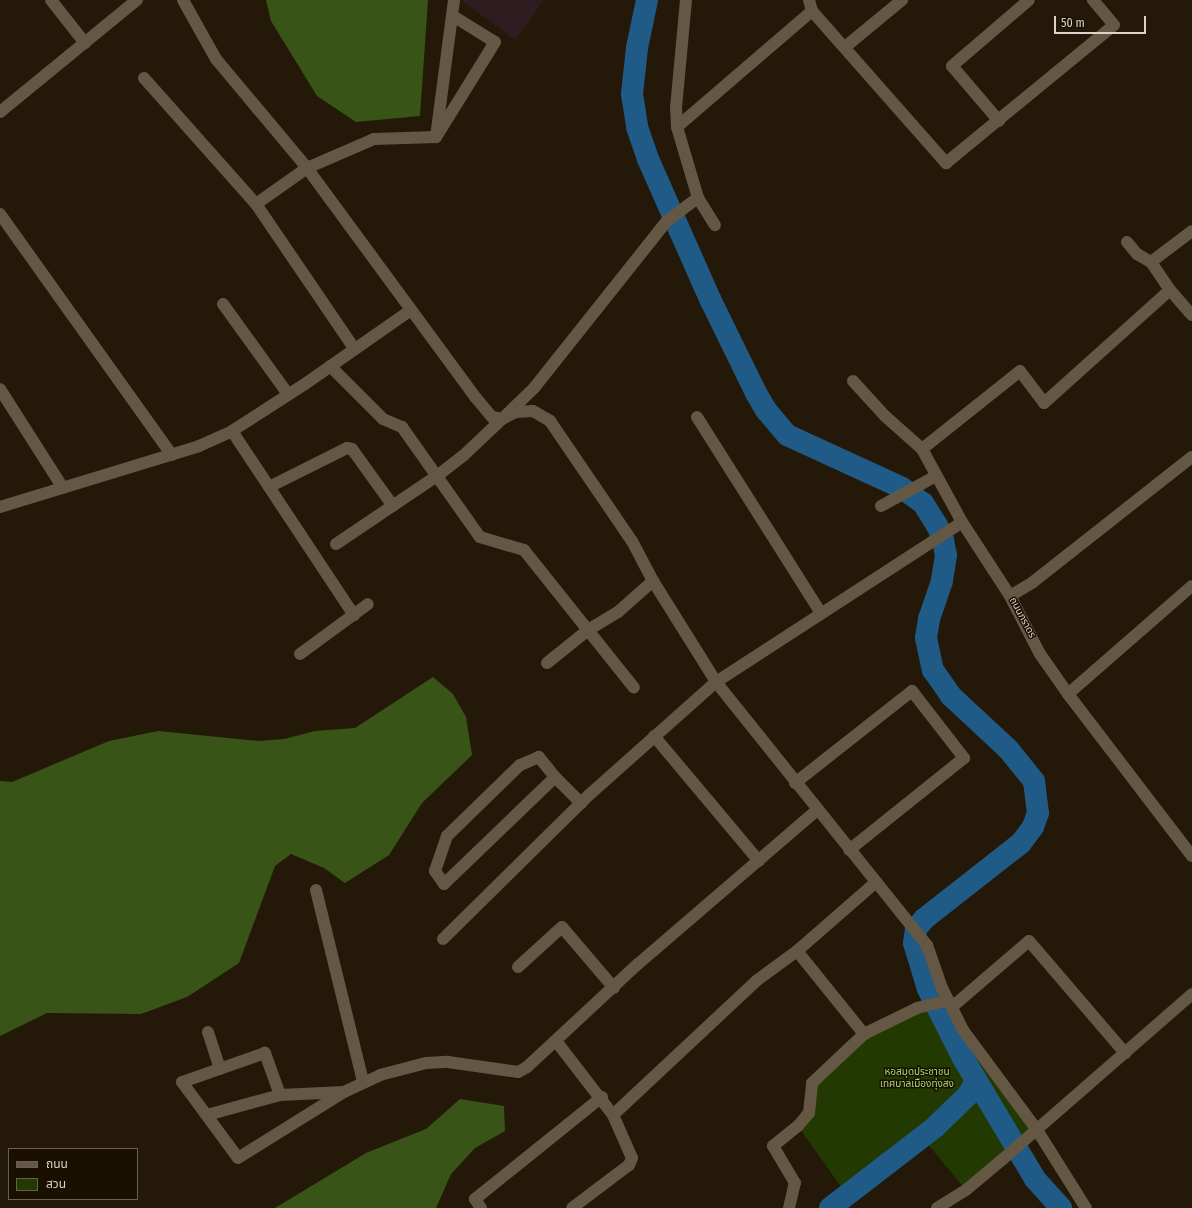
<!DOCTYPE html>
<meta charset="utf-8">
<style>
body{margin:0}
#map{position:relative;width:1192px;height:1208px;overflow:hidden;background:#241908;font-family:"Fira Sans Condensed","Noto Sans Thai",sans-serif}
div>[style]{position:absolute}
.education>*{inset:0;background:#2f1c20}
.green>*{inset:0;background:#223902}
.forest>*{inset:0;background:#385417}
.river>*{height:22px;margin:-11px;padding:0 11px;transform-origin:11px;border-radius:11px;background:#205b87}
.minor>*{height:12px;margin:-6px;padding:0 6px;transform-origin:6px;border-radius:6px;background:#645744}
span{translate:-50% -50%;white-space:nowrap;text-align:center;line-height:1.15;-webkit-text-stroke:3px #1a1002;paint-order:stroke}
.street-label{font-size:10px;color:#dcd4ca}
.park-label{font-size:10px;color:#a6db72}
.legend{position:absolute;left:8px;top:1148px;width:130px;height:52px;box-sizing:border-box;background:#1a1002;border:1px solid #685e52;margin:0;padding:5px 7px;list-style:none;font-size:12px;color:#dcd4ca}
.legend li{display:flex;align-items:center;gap:8px;height:20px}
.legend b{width:20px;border:1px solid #685e52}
.scale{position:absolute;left:1054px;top:16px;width:92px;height:18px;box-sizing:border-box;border:2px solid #dcd4ca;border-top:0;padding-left:5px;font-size:12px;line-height:14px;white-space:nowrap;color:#dcd4ca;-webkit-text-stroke:3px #1a1002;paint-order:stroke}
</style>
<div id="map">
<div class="education">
<div style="clip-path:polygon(461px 0,544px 0,515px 40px)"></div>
</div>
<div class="green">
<div style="clip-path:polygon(948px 1000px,1037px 1130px,966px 1190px,926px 1142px,849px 1198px,798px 1126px,809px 1113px,812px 1083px,864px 1034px)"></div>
</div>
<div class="forest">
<div style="clip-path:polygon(266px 0,428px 0,420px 116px,356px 122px,317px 96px,271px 21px)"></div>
<div style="clip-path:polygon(433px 677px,453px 694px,466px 717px,472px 755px,422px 803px,389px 855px,345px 883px,324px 868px,291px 854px,275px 866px,239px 963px,187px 997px,141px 1014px,47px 1013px,0 1036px,0 781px,12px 782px,109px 741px,158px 731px,259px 741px,284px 739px,315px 731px,355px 728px)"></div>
<div style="clip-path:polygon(460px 1099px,504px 1106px,505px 1131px,475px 1148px,451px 1174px,436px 1208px,275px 1208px,366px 1153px,426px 1129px)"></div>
</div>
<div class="river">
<div style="left:647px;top:0;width:49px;rotate:101.8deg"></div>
<div style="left:637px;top:48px;width:46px;rotate:96.2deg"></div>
<div style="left:632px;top:94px;width:33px;rotate:81deg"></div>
<div style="left:637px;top:127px;width:34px;rotate:71deg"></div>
<div style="left:648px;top:159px;width:155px;rotate:66.1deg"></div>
<div style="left:711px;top:301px;width:102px;rotate:63.9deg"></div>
<div style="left:756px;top:393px;width:20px;rotate:60deg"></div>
<div style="left:766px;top:410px;width:33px;rotate:50deg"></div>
<div style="left:787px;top:435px;width:127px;rotate:24.7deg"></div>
<div style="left:902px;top:488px;width:26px;rotate:36deg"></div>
<div style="left:923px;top:503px;width:26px;rotate:58deg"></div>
<div style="left:937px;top:525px;width:16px;rotate:68deg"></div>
<div style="left:943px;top:540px;width:15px;rotate:79deg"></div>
<div style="left:946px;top:555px;width:26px;rotate:99deg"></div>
<div style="left:942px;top:581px;width:40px;rotate:108.9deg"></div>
<div style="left:929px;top:619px;width:19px;rotate:99deg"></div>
<div style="left:926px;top:638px;width:33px;rotate:78deg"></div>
<div style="left:933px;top:670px;width:32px;rotate:55deg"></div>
<div style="left:951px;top:696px;width:78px;rotate:42.9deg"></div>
<div style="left:1008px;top:749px;width:41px;rotate:50.9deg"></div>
<div style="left:1034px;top:781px;width:32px;rotate:83deg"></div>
<div style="left:1038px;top:813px;width:15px;rotate:110deg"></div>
<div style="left:1033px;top:827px;width:20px;rotate:127deg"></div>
<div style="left:1021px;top:843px;width:123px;rotate:141.9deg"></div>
<div style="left:924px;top:919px;width:13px;rotate:129deg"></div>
<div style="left:916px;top:929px;width:14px;rotate:98deg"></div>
<div style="left:914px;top:943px;width:48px;rotate:73.1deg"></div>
<div style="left:928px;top:989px;width:77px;rotate:63.1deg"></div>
<div style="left:963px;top:1058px;width:141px;rotate:59.2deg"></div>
<div style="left:1035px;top:1179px;width:39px;rotate:48deg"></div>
<div style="left:830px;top:1208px;width:133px;rotate:-37.6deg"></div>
<div style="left:935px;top:1127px;width:46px;rotate:-44.1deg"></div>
<div style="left:968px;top:1095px;width:16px;rotate:-60deg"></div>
</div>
<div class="minor">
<div style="left:51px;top:0;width:55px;rotate:51.7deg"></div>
<div style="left:183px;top:0;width:68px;rotate:60.8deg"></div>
<div style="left:216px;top:59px;width:142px;rotate:50.1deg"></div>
<div style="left:307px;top:168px;width:285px;rotate:53.7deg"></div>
<div style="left:476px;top:398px;width:25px;rotate:50deg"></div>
<div style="left:492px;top:417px;width:10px;rotate:11deg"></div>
<div style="left:502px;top:419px;width:16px;rotate:-27deg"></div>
<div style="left:516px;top:412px;width:17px;rotate:-3deg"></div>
<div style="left:533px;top:411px;width:20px;rotate:30deg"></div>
<div style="left:550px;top:421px;width:145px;rotate:55.7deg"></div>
<div style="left:632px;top:541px;width:45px;rotate:62.3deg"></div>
<div style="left:653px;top:581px;width:119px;rotate:58deg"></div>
<div style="left:716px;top:682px;width:337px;rotate:51.3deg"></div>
<div style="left:927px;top:945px;width:46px;rotate:70.8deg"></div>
<div style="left:942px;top:988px;width:47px;rotate:63.4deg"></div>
<div style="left:963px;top:1030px;width:124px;rotate:53.5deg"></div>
<div style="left:1037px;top:1130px;width:92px;rotate:57.9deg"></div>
<div style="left:686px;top:0;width:107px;rotate:95.3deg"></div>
<div style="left:676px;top:107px;width:20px;rotate:87deg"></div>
<div style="left:677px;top:127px;width:74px;rotate:73.5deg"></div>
<div style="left:698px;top:198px;width:32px;rotate:58deg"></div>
<div style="left:809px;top:0;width:11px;rotate:75deg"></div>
<div style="left:812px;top:11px;width:203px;rotate:48.6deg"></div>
<div style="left:946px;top:163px;width:217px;rotate:-39.4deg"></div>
<div style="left:1114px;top:25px;width:33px;rotate:-130deg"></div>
<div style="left:453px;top:16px;width:49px;rotate:31.8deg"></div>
<div style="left:495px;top:42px;width:112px;rotate:121.8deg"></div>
<div style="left:436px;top:137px;width:138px;rotate:-82.5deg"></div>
<div style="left:845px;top:47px;width:74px;rotate:-39.5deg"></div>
<div style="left:144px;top:78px;width:169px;rotate:48.4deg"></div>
<div style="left:256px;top:204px;width:174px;rotate:55.8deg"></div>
<div style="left:0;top:112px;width:177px;rotate:-39.3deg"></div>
<div style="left:999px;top:121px;width:72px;rotate:-130.5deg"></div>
<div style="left:952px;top:66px;width:101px;rotate:-40.6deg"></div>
<div style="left:677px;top:127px;width:178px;rotate:-40.7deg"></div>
<div style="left:256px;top:204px;width:62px;rotate:-35.2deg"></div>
<div style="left:307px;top:168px;width:73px;rotate:-23.4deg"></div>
<div style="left:374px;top:139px;width:62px;rotate:-1.8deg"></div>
<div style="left:0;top:214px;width:296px;rotate:54.5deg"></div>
<div style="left:1127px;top:242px;width:16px;rotate:50deg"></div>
<div style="left:1137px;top:254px;width:16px;rotate:30deg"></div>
<div style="left:1151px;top:262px;width:34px;rotate:56deg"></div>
<div style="left:1170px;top:290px;width:33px;rotate:49deg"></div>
<div style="left:1151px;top:262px;width:51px;rotate:-37.1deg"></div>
<div style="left:223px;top:304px;width:111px;rotate:54.2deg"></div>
<div style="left:330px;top:366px;width:75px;rotate:45deg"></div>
<div style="left:383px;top:419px;width:21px;rotate:23deg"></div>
<div style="left:402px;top:427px;width:135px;rotate:54.7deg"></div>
<div style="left:480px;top:537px;width:46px;rotate:16.5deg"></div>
<div style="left:524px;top:550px;width:176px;rotate:51.4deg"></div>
<div style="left:853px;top:381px;width:47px;rotate:47.6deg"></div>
<div style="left:885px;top:416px;width:50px;rotate:41.7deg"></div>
<div style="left:922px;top:449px;width:83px;rotate:61.3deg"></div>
<div style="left:962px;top:522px;width:88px;rotate:57deg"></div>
<div style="left:1010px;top:596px;width:65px;rotate:62.7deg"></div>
<div style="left:1040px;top:654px;width:49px;rotate:55deg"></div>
<div style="left:1068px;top:694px;width:204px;rotate:52.6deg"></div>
<div style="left:0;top:389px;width:117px;rotate:57.5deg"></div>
<div style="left:697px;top:417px;width:232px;rotate:57.7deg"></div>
<div style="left:232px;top:431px;width:221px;rotate:56.5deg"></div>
<div style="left:922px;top:449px;width:125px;rotate:-38.5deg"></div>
<div style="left:1020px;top:371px;width:40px;rotate:53deg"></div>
<div style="left:1044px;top:403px;width:169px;rotate:-41.9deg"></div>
<div style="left:269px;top:487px;width:87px;rotate:-26.6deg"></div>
<div style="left:347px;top:448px;width:5px;rotate:11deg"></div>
<div style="left:352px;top:449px;width:70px;rotate:54.3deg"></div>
<div style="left:881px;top:506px;width:63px;rotate:-28.6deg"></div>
<div style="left:0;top:507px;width:208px;rotate:-17deg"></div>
<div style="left:199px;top:446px;width:36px;rotate:-24deg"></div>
<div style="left:232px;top:431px;width:87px;rotate:-32.8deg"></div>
<div style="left:305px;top:384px;width:129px;rotate:-34.9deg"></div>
<div style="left:336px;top:544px;width:122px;rotate:-34deg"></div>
<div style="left:437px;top:476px;width:33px;rotate:-38deg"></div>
<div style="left:463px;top:456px;width:54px;rotate:-43.5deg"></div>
<div style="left:502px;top:419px;width:45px;rotate:-44.1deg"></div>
<div style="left:534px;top:388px;width:213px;rotate:-51.5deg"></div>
<div style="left:667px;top:221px;width:39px;rotate:-37deg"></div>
<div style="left:1010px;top:596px;width:27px;rotate:-31deg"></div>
<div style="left:1033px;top:582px;width:202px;rotate:-38.2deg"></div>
<div style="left:300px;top:654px;width:84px;rotate:-36.3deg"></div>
<div style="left:547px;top:663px;width:53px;rotate:-38.8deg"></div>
<div style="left:588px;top:630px;width:35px;rotate:-31deg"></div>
<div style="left:618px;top:612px;width:47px;rotate:-41.5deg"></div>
<div style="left:1068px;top:694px;width:164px;rotate:-41.1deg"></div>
<div style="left:654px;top:736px;width:163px;rotate:50deg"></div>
<div style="left:555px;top:777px;width:26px;rotate:-129deg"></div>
<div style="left:539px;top:757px;width:21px;rotate:157deg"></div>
<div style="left:520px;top:765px;width:102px;rotate:135.8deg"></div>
<div style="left:447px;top:836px;width:37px;rotate:109deg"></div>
<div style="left:435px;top:871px;width:16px;rotate:55deg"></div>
<div style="left:444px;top:884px;width:154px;rotate:-43.9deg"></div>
<div style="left:555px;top:777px;width:37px;rotate:45deg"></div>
<div style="left:795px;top:783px;width:149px;rotate:-38.2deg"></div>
<div style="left:912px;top:691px;width:85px;rotate:52.2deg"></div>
<div style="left:964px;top:758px;width:147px;rotate:141.3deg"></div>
<div style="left:316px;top:890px;width:198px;rotate:76.2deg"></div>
<div style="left:443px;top:939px;width:205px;rotate:-44.6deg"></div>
<div style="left:589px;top:795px;width:170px;rotate:-41.7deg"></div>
<div style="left:716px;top:682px;width:293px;rotate:-33deg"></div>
<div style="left:797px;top:951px;width:107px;rotate:51.1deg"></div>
<div style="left:518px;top:967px;width:59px;rotate:-42.3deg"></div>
<div style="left:562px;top:927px;width:80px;rotate:49.6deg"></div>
<div style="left:952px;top:1007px;width:101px;rotate:-40.6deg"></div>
<div style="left:1029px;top:941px;width:148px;rotate:49.4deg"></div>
<div style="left:208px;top:1032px;width:39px;rotate:72deg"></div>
<div style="left:556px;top:1041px;width:93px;rotate:52.4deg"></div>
<div style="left:613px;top:1115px;width:47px;rotate:66.2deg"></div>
<div style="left:632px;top:1158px;width:8px;rotate:113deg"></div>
<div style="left:629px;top:1165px;width:71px;rotate:143deg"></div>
<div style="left:280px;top:1095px;width:45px;rotate:-109.7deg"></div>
<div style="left:265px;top:1053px;width:88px;rotate:160.7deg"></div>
<div style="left:182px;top:1082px;width:94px;rotate:53.6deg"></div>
<div style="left:238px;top:1158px;width:125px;rotate:-31.9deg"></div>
<div style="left:207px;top:1115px;width:76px;rotate:-15.3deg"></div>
<div style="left:280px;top:1095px;width:64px;rotate:-2.7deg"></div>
<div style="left:344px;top:1092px;width:40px;rotate:-25deg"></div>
<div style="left:380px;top:1075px;width:48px;rotate:-14.6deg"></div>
<div style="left:426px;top:1063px;width:22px;rotate:-3deg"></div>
<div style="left:448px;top:1062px;width:71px;rotate:8.1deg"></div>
<div style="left:518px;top:1072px;width:10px;rotate:-29deg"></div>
<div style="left:527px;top:1067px;width:151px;rotate:-42.9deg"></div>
<div style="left:638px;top:964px;width:236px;rotate:-40.7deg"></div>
<div style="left:613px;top:1115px;width:196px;rotate:-43.1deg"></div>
<div style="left:756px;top:981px;width:51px;rotate:-36.2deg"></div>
<div style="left:797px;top:951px;width:105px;rotate:-41.1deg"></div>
<div style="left:481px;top:1208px;width:11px;rotate:-124deg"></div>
<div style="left:475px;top:1199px;width:163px;rotate:-38.8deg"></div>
<div style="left:789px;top:1208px;width:26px;rotate:-77deg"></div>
<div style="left:795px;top:1183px;width:43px;rotate:-120.7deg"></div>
<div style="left:773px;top:1146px;width:32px;rotate:-39deg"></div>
<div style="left:798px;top:1126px;width:17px;rotate:-50deg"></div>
<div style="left:809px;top:1113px;width:30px;rotate:-84deg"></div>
<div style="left:812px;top:1083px;width:71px;rotate:-43.3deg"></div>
<div style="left:864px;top:1034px;width:59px;rotate:-26.1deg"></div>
<div style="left:917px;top:1008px;width:32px;rotate:-14deg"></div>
<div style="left:937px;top:1208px;width:34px;rotate:-32deg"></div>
<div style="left:966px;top:1190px;width:48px;rotate:-40deg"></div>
<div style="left:1003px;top:1159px;width:251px;rotate:-41.1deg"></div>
</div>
<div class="street-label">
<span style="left:1022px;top:618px;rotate:62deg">ถนนภราดร</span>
</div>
<div class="park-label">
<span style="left:917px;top:1078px">หอสมุดประชาชน<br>เทศบาลเมืองทุ่งสง</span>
</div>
<ul class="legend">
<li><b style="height:5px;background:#645744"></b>ถนน</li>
<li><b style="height:11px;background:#223902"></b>สวน</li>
</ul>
<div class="scale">50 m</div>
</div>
